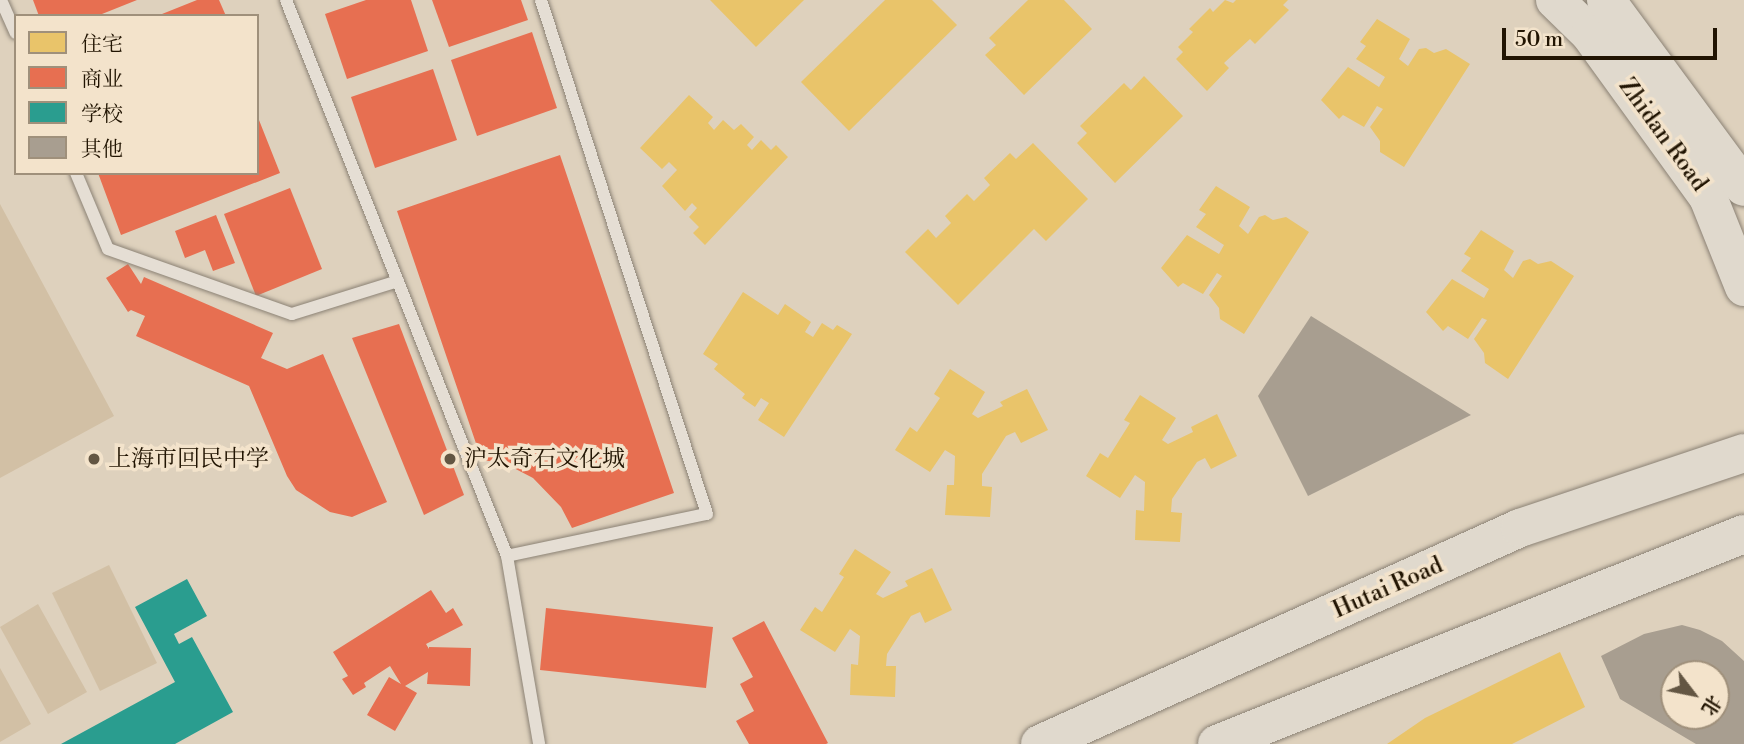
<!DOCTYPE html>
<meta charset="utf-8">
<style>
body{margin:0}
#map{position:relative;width:1744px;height:744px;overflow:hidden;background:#ded1bd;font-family:"Libre Bodoni","Noto Serif SC",serif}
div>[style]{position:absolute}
.green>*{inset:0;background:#d2c0a5}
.homes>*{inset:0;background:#e9c46a}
.shops>*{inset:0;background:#e76f51}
.schools>*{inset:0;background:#2a9d8f}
.building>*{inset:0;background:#a89e90}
.roads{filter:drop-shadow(0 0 2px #8b8275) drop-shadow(0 0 2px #8b8275)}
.service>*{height:12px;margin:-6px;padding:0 6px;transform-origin:6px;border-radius:6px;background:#e5ded4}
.primary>*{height:38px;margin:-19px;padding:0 19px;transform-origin:19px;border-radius:19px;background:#e0d9cd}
.dots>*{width:19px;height:19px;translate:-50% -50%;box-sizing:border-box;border:4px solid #f3e3cb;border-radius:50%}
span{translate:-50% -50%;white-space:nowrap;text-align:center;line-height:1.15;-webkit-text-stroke:7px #f3e3cb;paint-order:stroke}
.street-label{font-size:23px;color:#211402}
.poi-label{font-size:23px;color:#211402}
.left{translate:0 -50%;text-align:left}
.legend{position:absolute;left:14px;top:14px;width:245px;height:161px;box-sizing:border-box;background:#f3e3cb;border:2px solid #9f907b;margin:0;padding:9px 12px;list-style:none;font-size:21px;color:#211402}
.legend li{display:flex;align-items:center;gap:14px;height:35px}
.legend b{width:35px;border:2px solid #9f907b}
.north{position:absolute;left:1660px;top:660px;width:70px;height:70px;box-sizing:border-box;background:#f3e3cb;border:2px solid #9f907b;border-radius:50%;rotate:122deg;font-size:19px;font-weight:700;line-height:28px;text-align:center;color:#211402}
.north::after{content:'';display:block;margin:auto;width:24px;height:32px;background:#635643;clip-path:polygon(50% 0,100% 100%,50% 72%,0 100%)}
.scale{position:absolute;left:1502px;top:28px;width:215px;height:32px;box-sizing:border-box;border:4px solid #211402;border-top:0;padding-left:9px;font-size:21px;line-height:24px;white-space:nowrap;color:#211402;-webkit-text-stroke:5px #f3e3cb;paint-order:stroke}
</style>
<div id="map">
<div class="green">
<div style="clip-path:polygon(0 204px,114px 416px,0 478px)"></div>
<div style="clip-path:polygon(109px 565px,157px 663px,100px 691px,52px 593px)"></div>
<div style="clip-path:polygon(38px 604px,87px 692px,48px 714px,0 627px)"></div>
<div style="clip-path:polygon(0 668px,31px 724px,0 742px)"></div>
</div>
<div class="homes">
<div style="clip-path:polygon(710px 0,804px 0,756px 47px)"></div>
<div style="clip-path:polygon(885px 0,932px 0,957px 25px,849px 131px,801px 82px)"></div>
<div style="clip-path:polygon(1028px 0,1064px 0,1092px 29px,1024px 95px,985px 55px,996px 45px,989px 38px)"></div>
<div style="clip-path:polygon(1225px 0,1233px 3px,1236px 0,1288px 0,1283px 5px,1289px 10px,1255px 44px,1250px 39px,1224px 63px,1229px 68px,1207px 91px,1176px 59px,1183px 52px,1178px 47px,1193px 32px,1189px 29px,1210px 8px,1213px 12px)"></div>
<div style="clip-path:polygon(1377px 19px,1410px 39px,1399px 59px,1408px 66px,1419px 49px,1426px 48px,1434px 53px,1446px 49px,1470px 64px,1404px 167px,1380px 152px,1380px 141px,1370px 127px,1383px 109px,1377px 106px,1364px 127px,1343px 115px,1339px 119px,1321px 100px,1348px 67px,1379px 87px,1385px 77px,1356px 59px,1366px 46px,1360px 42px)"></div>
<div style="clip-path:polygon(1144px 76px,1183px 116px,1115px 183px,1077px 143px,1087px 133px,1080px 126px,1124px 83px,1131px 90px)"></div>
<div style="clip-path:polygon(689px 95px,713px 117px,708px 123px,714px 130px,723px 120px,734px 130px,741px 124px,754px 137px,747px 145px,752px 150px,761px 140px,771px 150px,776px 145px,788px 157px,705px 245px,693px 233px,699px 227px,689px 217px,697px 208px,692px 203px,685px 211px,662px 186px,677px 170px,669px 162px,662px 169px,640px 148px)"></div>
<div style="clip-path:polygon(1033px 143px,1088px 199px,1046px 241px,1034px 229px,958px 305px,905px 252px,928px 229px,936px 238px,951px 223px,945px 216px,967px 194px,974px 201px,990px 185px,984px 178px,1010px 153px,1016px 159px)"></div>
<div style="clip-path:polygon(1216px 186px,1250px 207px,1239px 226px,1248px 234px,1259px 217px,1265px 215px,1273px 220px,1286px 217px,1309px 232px,1244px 334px,1220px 319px,1219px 308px,1209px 295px,1222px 276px,1217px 273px,1203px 294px,1183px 283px,1178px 287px,1161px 268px,1187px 235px,1219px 254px,1224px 245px,1196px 227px,1206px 214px,1199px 210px)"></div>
<div style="clip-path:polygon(1481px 230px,1514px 251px,1504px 270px,1513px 278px,1523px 261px,1530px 259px,1538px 264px,1551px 261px,1574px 276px,1508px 379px,1485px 363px,1484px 353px,1474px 339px,1487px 320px,1482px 318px,1468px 339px,1448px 326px,1443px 331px,1426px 312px,1452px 279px,1484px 298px,1489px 289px,1461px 271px,1471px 258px,1464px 254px)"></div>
<div style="clip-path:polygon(743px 292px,778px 315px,785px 304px,811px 322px,805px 332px,813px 337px,822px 323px,833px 330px,837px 325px,852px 334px,784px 437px,758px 420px,769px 403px,761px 398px,755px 407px,742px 398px,745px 394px,714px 369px,718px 364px,703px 354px)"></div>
<div style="clip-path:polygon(950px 369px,985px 392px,972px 414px,978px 418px,1003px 406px,1000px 402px,1027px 389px,1048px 430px,1021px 443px,1015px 432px,1006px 436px,982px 474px,982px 486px,992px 487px,990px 517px,945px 515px,947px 485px,954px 485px,955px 456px,945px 450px,930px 472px,895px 450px,910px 427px,917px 432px,940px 398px,934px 394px)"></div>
<div style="clip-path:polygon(1140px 395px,1176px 418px,1162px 440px,1168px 444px,1193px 432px,1191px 427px,1217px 414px,1237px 456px,1211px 469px,1205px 458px,1197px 462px,1172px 499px,1171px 512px,1182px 513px,1180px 542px,1135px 540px,1136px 510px,1144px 511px,1145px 482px,1135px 475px,1120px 498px,1086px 476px,1100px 453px,1108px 458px,1130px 423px,1124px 420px)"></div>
<div style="clip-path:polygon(855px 549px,891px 572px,876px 594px,883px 598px,908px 586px,905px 581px,932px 568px,952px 610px,925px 623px,920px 612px,911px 616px,887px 654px,886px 666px,896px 666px,895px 697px,850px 695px,851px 664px,858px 665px,860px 636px,850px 629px,835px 652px,800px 630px,815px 607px,822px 612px,844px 577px,839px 574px)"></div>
<div style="clip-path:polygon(1560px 652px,1585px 707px,1512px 744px,1387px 744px,1425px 718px)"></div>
</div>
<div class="shops">
<div style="clip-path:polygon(33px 0,137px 0,97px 16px,39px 16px)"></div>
<div style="clip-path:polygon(197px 0,219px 0,226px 16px,157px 16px)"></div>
<div style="clip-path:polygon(366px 0,411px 0,428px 51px,347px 79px,325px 14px)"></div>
<div style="clip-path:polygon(432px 0,521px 0,528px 20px,449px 47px)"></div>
<div style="clip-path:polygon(532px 32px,557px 108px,477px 136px,451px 60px)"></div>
<div style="clip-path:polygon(433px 69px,457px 140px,375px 168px,351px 97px)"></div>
<div style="clip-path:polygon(257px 115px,280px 173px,121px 235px,98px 173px,257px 173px)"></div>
<div style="clip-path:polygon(560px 155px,674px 493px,572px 528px,561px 507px,533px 478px,500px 461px,482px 461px,397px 211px)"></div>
<div style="clip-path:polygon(290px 188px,322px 269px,256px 296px,224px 214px)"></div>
<div style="clip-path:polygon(216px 215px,235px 263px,213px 271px,205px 250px,185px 258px,175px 231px)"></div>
<div style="clip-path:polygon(128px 264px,141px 284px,144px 277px,273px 333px,261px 358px,287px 369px,323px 354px,387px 502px,352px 517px,330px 512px,296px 490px,287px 476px,249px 386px,136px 336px,145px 316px,131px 310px,128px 312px,106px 278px)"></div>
<div style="clip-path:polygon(399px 324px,464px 495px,424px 515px,352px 338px)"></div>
<div style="clip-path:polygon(431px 590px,446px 613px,453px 608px,463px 625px,426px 644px,429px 649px,429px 647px,471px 648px,470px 686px,427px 684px,428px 672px,405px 686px,417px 693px,395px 731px,367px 715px,389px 677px,401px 684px,390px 666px,364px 683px,366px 687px,353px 695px,342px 679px,348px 676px,333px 652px)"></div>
<div style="clip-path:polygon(546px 608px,713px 627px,706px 688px,540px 670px)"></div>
<div style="clip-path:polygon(764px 621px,828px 743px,826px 744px,749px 744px,736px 721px,754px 711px,740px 684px,753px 677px,732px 638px)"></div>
</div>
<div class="schools">
<div style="clip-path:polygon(187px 579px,207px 616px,174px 634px,179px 644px,192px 637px,233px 712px,175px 744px,61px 744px,175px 682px,135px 607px)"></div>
</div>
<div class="building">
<div style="clip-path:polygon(1311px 316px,1471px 415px,1308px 496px,1258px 396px)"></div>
<div style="clip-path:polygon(evenodd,1682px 625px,1700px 630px,1722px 641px,1744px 661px,1744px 744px,1696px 744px,1620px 699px,1601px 656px,1644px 634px,1682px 625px,1674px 674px,1716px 674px,1716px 716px,1674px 716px,1674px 674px)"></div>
</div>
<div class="roads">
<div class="service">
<div style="left:1px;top:0;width:36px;rotate:66deg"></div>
<div style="left:286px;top:0;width:598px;rotate:68.32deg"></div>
<div style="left:507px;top:556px;width:191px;rotate:80.3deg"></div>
<div style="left:76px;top:173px;width:82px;rotate:67.2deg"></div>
<div style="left:108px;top:249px;width:195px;rotate:19.5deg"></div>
<div style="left:292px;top:314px;width:111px;rotate:-17.3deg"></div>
<div style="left:507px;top:556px;width:204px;rotate:-11.9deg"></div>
<div style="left:707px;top:514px;width:540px;rotate:-107.9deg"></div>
</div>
<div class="primary">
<div style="left:1555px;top:0;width:49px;rotate:44.2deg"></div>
<div style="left:1590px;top:34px;width:201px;rotate:54.1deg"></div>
<div style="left:1708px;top:197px;width:97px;rotate:68.2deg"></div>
<div style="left:1606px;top:0;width:232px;rotate:53.6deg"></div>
<div style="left:1040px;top:744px;width:526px;rotate:-24.23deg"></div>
<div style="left:1520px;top:528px;width:236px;rotate:-18.5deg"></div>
<div style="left:1217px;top:744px;width:567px;rotate:-21.73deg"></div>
</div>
</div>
<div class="dots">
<div style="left:94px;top:459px;background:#635643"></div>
<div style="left:450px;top:459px;background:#635643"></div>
</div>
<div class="street-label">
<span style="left:1663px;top:135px;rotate:54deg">Zhidan Road</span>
<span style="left:1388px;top:588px;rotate:-24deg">Hutai Road</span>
</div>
<div class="poi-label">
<span class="left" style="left:108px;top:459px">上海市回民中学</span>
<span class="left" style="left:464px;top:459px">沪太奇石文化城</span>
</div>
<ul class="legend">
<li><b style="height:19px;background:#e9c46a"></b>住宅</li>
<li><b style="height:19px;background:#e76f51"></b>商业</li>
<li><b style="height:19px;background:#2a9d8f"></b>学校</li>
<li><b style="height:19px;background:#a89e90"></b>其他</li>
</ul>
<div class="north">北</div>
<div class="scale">50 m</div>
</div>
